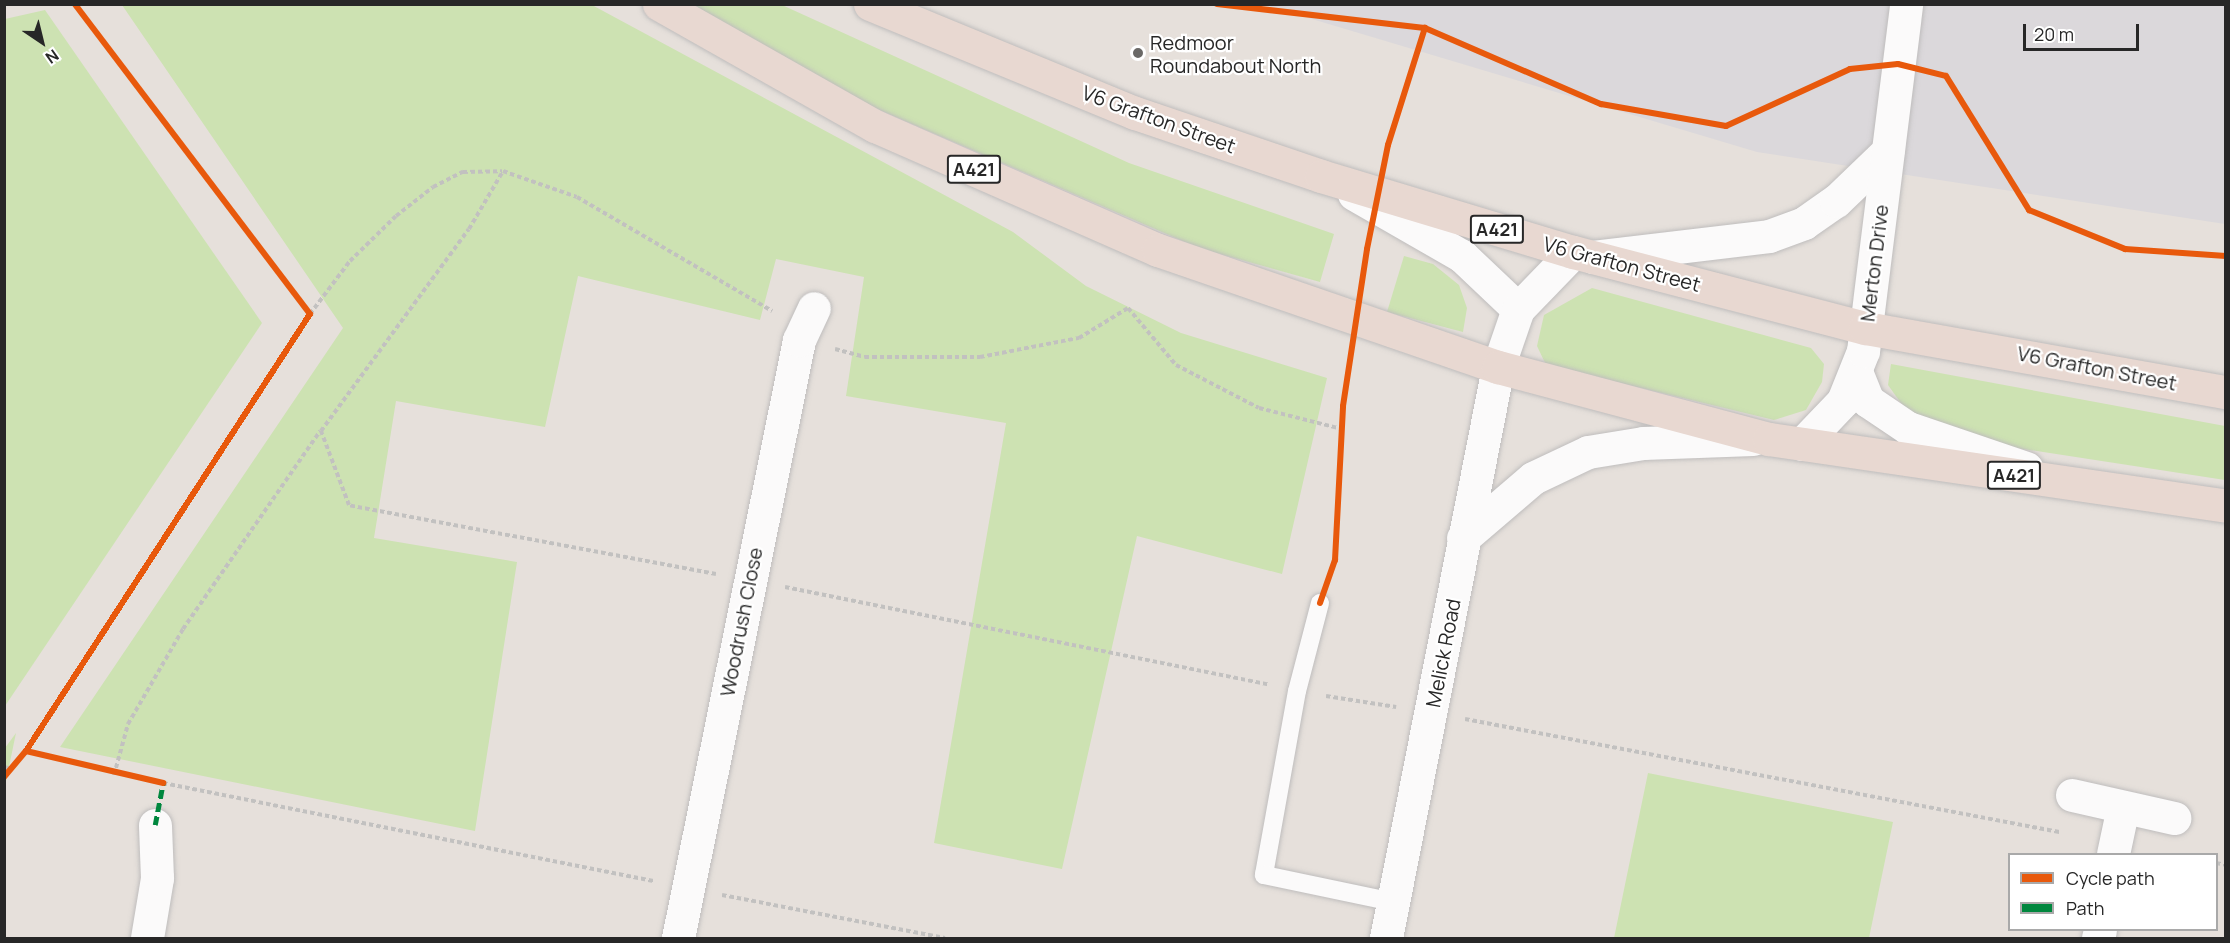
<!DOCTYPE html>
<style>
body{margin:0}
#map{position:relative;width:2230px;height:943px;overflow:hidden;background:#e6e0db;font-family:Manrope,sans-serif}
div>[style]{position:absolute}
.industrial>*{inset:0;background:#dbd8db}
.green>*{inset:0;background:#cde2b2}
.path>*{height:4px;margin-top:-2px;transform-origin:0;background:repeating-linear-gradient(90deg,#c2c1c0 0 4.5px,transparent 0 7.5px)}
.roads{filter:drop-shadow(0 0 2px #bfbdbd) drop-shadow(0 0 2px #bfbdbd)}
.lane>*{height:18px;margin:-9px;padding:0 9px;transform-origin:9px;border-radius:9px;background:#fbfafa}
.street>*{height:33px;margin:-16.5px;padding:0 16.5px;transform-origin:16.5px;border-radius:16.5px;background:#fbfafa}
.secondary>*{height:33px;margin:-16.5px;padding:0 16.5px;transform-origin:16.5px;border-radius:16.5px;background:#fbfafa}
.highway>*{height:33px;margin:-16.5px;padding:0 16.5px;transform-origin:16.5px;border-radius:16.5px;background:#e8d8d1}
.quiet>*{height:4.5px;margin-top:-2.25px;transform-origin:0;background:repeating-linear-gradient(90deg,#00873e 0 9px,transparent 0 13.5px)}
.cycleway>*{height:6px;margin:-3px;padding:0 3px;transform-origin:3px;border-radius:3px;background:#e8590c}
.dots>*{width:16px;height:16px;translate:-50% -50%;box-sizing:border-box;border:3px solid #fff;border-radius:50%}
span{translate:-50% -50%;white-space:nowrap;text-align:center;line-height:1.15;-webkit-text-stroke:4.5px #fff;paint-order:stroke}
.shield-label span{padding:2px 4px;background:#fff;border:2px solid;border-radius:4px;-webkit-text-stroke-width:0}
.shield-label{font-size:18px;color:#272727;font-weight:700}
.poi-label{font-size:20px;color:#272727}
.left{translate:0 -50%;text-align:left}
.street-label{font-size:20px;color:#272727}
.frame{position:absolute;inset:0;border:6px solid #272727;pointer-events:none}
.legend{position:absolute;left:2008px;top:853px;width:210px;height:78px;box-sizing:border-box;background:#fff;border:2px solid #a9a9a9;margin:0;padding:8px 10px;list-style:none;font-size:18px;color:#272727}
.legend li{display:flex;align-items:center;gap:12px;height:30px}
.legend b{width:30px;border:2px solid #a9a9a9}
.north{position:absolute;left:12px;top:12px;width:60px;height:60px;-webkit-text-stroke:4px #fff;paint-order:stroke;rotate:145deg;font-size:16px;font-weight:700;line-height:24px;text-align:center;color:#272727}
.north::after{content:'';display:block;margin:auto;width:21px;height:27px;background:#272727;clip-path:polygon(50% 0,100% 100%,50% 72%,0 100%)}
.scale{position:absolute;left:2023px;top:24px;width:116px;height:27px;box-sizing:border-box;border:3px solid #272727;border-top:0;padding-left:8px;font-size:18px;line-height:21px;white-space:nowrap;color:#272727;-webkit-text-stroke:4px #fff;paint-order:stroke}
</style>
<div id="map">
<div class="industrial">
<div style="clip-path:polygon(1265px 5px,2225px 5px,2225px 224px,1757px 152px)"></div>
</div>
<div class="green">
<div style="clip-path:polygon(122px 5px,592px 5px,1013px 232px,1086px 286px,1181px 333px,1327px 378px,1282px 574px,1137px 536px,1062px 869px,934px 843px,1006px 423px,846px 396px,864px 277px,776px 259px,760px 320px,578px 276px,545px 427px,396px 401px,374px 538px,517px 562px,475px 831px,60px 747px,343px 328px)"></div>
<div style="clip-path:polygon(687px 5px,782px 5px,1129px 163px,1334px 234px,1320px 282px,1199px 248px,852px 98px)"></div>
<div style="clip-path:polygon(45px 10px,262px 323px,5px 706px,5px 19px)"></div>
<div style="clip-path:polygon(1404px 256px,1433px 264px,1459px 285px,1467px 308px,1463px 332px,1387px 312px)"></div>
<div style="clip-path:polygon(1592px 288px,1811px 348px,1824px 364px,1822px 382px,1806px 410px,1774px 420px,1546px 365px,1537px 346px,1544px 315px)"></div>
<div style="clip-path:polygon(1891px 364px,2225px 426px,2225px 480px,1997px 445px,1908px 413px,1888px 385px)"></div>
<div style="clip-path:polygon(16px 733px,5px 786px,5px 748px)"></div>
<div style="clip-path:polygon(1648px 773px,1893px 822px,1869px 938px,1614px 938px)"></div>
</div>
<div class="path">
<div style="left:310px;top:314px;width:66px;rotate:-53deg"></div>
<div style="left:350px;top:261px;width:64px;rotate:-44.4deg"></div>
<div style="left:396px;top:216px;width:47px;rotate:-38.1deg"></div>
<div style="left:433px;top:187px;width:34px;rotate:-27deg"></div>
<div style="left:463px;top:172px;width:39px;rotate:-1deg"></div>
<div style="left:835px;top:349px;width:31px;rotate:15deg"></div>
<div style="left:865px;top:357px;width:115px"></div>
<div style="left:980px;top:357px;width:101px;rotate:-10.9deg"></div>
<div style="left:1079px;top:338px;width:57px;rotate:-31.5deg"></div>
<div style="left:1128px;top:308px;width:75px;rotate:49.9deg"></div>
<div style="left:1176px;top:365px;width:93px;rotate:27.4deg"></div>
<div style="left:1259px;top:408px;width:86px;rotate:14.2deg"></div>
<div style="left:716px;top:574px;width:373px;rotate:-169.4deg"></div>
<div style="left:349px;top:505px;width:79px;rotate:-110.7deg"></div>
<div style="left:321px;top:431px;width:250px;rotate:-53.8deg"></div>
<div style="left:469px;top:229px;width:67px;rotate:-59.6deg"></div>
<div style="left:503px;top:171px;width:78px;rotate:19.4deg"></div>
<div style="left:577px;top:197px;width:226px;rotate:30.3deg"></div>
<div style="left:785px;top:587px;width:494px;rotate:11.4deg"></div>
<div style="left:1326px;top:696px;width:71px;rotate:8.9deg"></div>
<div style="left:1465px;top:719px;width:605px;rotate:10.77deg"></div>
<div style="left:4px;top:767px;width:8px;rotate:14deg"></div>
<div style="left:114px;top:775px;width:53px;rotate:-74.6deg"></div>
<div style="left:128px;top:724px;width:110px;rotate:-59.9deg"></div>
<div style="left:183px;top:629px;width:241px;rotate:-55.3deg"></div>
<div style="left:163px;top:783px;width:500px;rotate:11.3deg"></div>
<div style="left:2216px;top:863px;width:10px;rotate:11deg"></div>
<div style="left:722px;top:895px;width:227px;rotate:10.9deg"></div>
</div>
<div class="roads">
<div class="lane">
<div style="left:1320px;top:603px;width:91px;rotate:104.6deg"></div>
<div style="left:1297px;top:691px;width:187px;rotate:100.2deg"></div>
<div style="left:1264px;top:875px;width:132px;rotate:11.8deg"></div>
</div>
<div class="street">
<div style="left:1593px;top:257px;width:177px;rotate:-6.8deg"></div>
<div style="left:1769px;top:236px;width:37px;rotate:-20deg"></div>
<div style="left:1804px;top:223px;width:39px;rotate:-35deg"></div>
<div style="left:1836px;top:201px;width:71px;rotate:-43.9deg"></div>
<div style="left:1857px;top:374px;width:29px;rotate:68deg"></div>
<div style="left:1868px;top:401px;width:48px;rotate:34deg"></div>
<div style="left:1908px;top:428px;width:125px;rotate:18.7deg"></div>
<div style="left:1802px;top:444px;width:59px;rotate:-46.4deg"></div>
<div style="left:1843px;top:401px;width:54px;rotate:-68.2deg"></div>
<div style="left:1863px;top:351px;width:350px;rotate:-82.9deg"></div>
<div style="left:2072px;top:795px;width:105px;rotate:12.7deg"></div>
<div style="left:2113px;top:854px;width:48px;rotate:-78deg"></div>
<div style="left:147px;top:938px;width:61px;rotate:-80.5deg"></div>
<div style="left:157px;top:878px;width:53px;rotate:-92.2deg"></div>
<div style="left:678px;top:938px;width:610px;rotate:-78.56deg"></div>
<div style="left:799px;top:340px;width:35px;rotate:-65deg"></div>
<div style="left:2098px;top:938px;width:8px;rotate:-76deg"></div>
</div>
<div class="secondary">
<div style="left:1354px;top:194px;width:125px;rotate:29.9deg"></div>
<div style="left:1462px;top:256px;width:77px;rotate:43.4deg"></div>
<div style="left:1463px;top:538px;width:92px;rotate:-40.6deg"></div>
<div style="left:1533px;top:478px;width:61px;rotate:-25.3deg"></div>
<div style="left:1588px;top:452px;width:56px;rotate:-9.3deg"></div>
<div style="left:1643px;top:443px;width:110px;rotate:-2.1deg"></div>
<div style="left:1386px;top:938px;width:582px;rotate:-78.9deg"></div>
<div style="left:1498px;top:367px;width:61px;rotate:-71deg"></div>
<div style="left:1518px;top:309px;width:79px;rotate:-46deg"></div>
</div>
<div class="highway">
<div style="left:659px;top:4px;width:248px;rotate:29.5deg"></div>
<div style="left:875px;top:126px;width:309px;rotate:23.7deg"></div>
<div style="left:1158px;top:250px;width:360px;rotate:19deg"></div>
<div style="left:1498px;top:367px;width:280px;rotate:14.9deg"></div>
<div style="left:1769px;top:439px;width:462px;rotate:8.3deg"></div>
<div style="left:870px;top:4px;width:287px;rotate:22.4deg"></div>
<div style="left:1135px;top:113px;width:196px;rotate:18.7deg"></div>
<div style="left:1321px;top:176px;width:263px;rotate:16.8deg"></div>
<div style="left:1573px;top:252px;width:302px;rotate:14.6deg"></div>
<div style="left:1865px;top:328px;width:367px;rotate:10.1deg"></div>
</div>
</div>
<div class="quiet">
<div style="left:155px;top:825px;width:43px;rotate:-79.2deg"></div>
</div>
<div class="cycleway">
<div style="left:1217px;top:4px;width:209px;rotate:6.6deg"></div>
<div style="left:1425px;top:28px;width:192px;rotate:23.4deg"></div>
<div style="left:1601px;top:104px;width:127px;rotate:10deg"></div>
<div style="left:1726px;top:126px;width:136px;rotate:-24.7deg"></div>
<div style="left:1850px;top:69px;width:48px;rotate:-5.9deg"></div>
<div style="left:1898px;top:64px;width:49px;rotate:14deg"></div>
<div style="left:1946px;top:76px;width:158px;rotate:58.2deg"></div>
<div style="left:2029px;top:210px;width:104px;rotate:22.1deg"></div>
<div style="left:2125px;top:249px;width:101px;rotate:4deg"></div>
<div style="left:1320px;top:603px;width:46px;rotate:-70.8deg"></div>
<div style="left:1335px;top:560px;width:154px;rotate:-87deg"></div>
<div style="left:1343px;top:406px;width:159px;rotate:-81.3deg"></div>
<div style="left:1367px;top:249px;width:106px;rotate:-78.6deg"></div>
<div style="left:1388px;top:145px;width:123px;rotate:-72.5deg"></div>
<div style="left:26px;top:751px;width:141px;rotate:13.1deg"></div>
<div style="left:4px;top:777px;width:34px;rotate:-50deg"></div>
<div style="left:26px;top:751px;width:521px;rotate:-56.98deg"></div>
<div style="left:310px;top:314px;width:389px;rotate:-127.2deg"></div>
</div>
<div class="dots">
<div style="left:1138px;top:53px;background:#6a6866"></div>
</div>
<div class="shield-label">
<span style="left:974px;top:169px">A421</span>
<span style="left:1497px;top:229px">A421</span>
<span style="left:2014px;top:475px">A421</span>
</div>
<div class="poi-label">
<span class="left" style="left:1150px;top:54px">Redmoor<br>Roundabout North</span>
</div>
<div class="street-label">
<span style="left:1159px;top:119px;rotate:20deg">V6 Grafton Street</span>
<span style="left:1874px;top:263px;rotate:-83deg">Merton Drive</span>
<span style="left:1622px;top:264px;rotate:15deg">V6 Grafton Street</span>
<span style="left:2097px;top:368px;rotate:11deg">V6 Grafton Street</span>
<span style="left:741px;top:622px;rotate:-79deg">Woodrush Close</span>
<span style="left:1443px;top:653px;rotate:-79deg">Melick Road</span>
</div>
<div class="frame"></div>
<ul class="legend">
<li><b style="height:8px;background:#e8590c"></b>Cycle path</li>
<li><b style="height:8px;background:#00873e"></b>Path</li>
</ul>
<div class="north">N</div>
<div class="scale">20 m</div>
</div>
